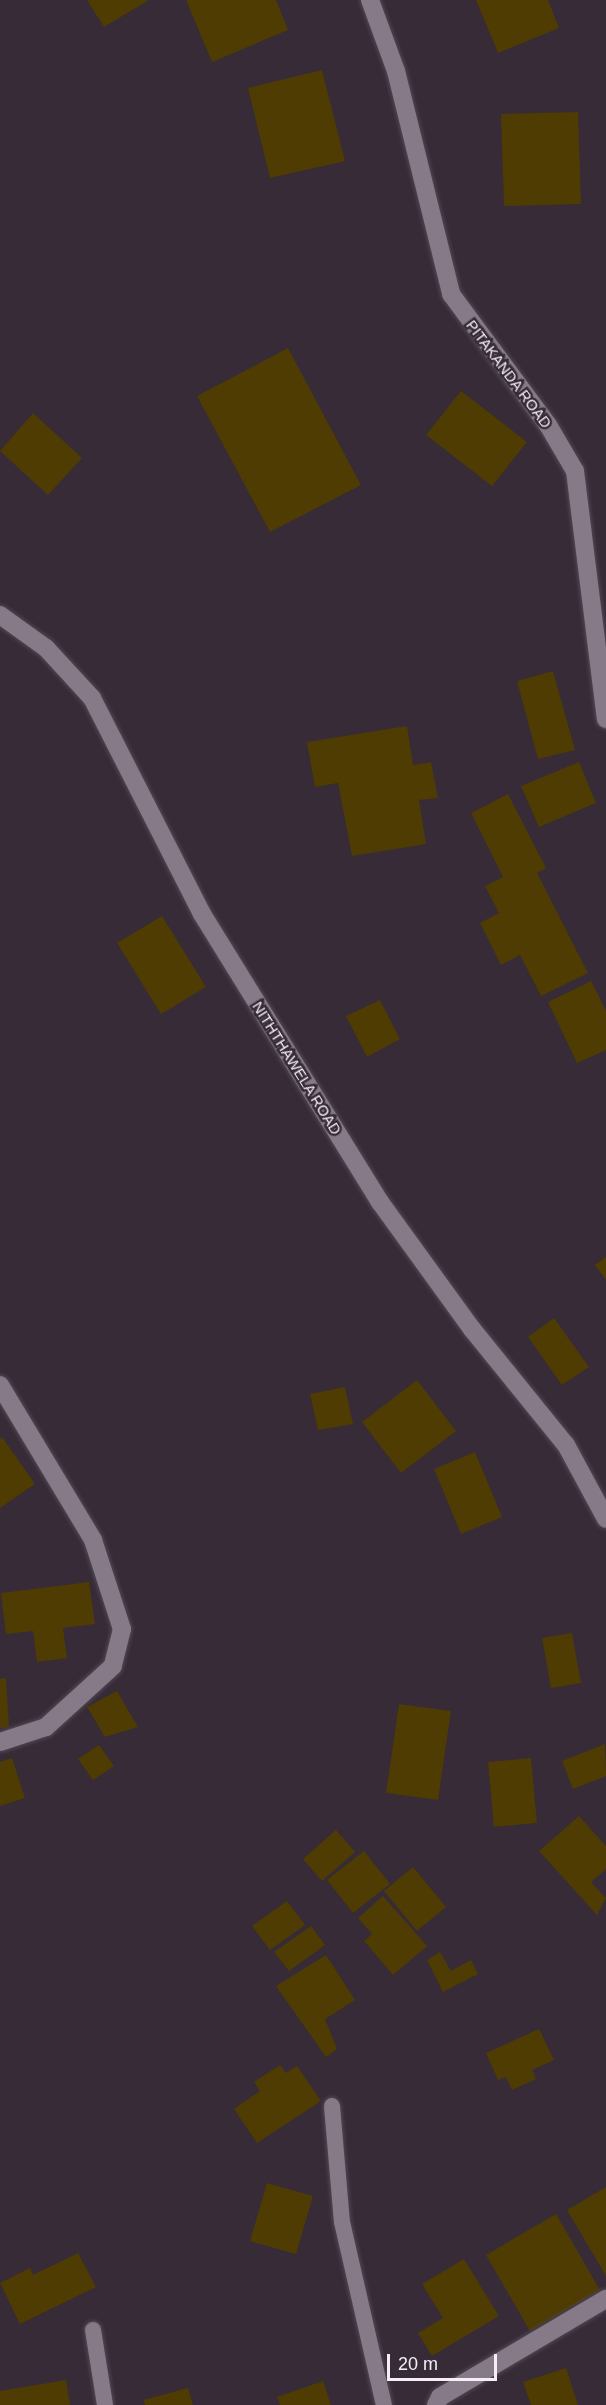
<!DOCTYPE html>
<style>
body{margin:0}
#map{position:relative;width:606px;height:2405px;overflow:hidden;background:#362b37;font-family:Arial,sans-serif}
div>[style]{position:absolute}
.building>*{inset:0;background:#4e3c02}
.roads{filter:drop-shadow(0 0 2px #514852) drop-shadow(0 0 2px #514852)}
.lane>*{height:16px;margin:-8px;padding:0 8px;transform-origin:8px;border-radius:8px;background:#877a88}
.street>*{height:18px;margin:-9px;padding:0 9px;transform-origin:9px;border-radius:9px;background:#877a88}
span{translate:-50% -50%;white-space:nowrap;text-align:center;line-height:1.15;-webkit-text-stroke:5px #362b37;paint-order:stroke}
.street-label{font-size:15px;color:#f5eef6}
.scale{position:absolute;left:387px;top:2354px;width:110px;height:27px;box-sizing:border-box;border:3px solid #f5eef6;border-top:0;padding-left:8px;font-size:18px;line-height:21px;white-space:nowrap;color:#f5eef6;-webkit-text-stroke:4px #362b37;paint-order:stroke}
</style>
<div id="map">
<div class="building">
<div style="clip-path:polygon(87px 0,149px 0,104px 27px)"></div>
<div style="clip-path:polygon(186px 0,276px 0,288px 30px,212px 62px)"></div>
<div style="clip-path:polygon(476px 0,548px 0,559px 28px,498px 53px)"></div>
<div style="clip-path:polygon(322px 70px,345px 161px,270px 178px,248px 88px)"></div>
<div style="clip-path:polygon(578px 112px,581px 204px,504px 206px,501px 114px)"></div>
<div style="clip-path:polygon(288px 348px,361px 485px,270px 532px,197px 396px)"></div>
<div style="clip-path:polygon(461px 391px,527px 442px,492px 486px,426px 435px)"></div>
<div style="clip-path:polygon(33px 413px,82px 458px,48px 495px,0 451px)"></div>
<div style="clip-path:polygon(553px 671px,575px 750px,538px 759px,517px 681px)"></div>
<div style="clip-path:polygon(407px 726px,413px 765px,431px 762px,438px 798px,419px 800px,426px 844px,352px 856px,338px 783px,315px 787px,307px 742px)"></div>
<div style="clip-path:polygon(579px 762px,596px 803px,539px 827px,521px 786px)"></div>
<div style="clip-path:polygon(508px 794px,546px 868px,537px 873px,588px 973px,541px 996px,520px 955px,501px 965px,480px 923px,499px 913px,485px 886px,503px 877px,471px 813px)"></div>
<div style="clip-path:polygon(162px 916px,206px 987px,161px 1014px,117px 943px)"></div>
<div style="clip-path:polygon(591px 981px,606px 1011px,606px 1050px,577px 1063px,548px 1002px)"></div>
<div style="clip-path:polygon(380px 1000px,400px 1039px,367px 1057px,346px 1016px)"></div>
<div style="clip-path:polygon(606px 1257px,606px 1280px,595px 1265px)"></div>
<div style="clip-path:polygon(554px 1318px,589px 1367px,562px 1385px,528px 1337px)"></div>
<div style="clip-path:polygon(417px 1380px,456px 1431px,401px 1473px,362px 1422px)"></div>
<div style="clip-path:polygon(345px 1387px,353px 1424px,318px 1430px,310px 1394px)"></div>
<div style="clip-path:polygon(2px 1437px,35px 1484px,0 1508px,0 1439px)"></div>
<div style="clip-path:polygon(475px 1452px,502px 1517px,461px 1534px,434px 1469px)"></div>
<div style="clip-path:polygon(89px 1582px,95px 1624px,63px 1628px,67px 1658px,37px 1662px,33px 1631px,6px 1634px,1px 1593px)"></div>
<div style="clip-path:polygon(572px 1633px,581px 1683px,551px 1688px,542px 1638px)"></div>
<div style="clip-path:polygon(6px 1678px,9px 1727px,0 1728px,0 1679px)"></div>
<div style="clip-path:polygon(117px 1691px,138px 1727px,105px 1737px,87px 1707px)"></div>
<div style="clip-path:polygon(399px 1704px,451px 1711px,438px 1800px,386px 1793px)"></div>
<div style="clip-path:polygon(605px 1744px,606px 1776px,573px 1789px,562px 1761px)"></div>
<div style="clip-path:polygon(99px 1745px,114px 1766px,93px 1780px,78px 1759px)"></div>
<div style="clip-path:polygon(12px 1758px,25px 1798px,0 1806px,0 1762px)"></div>
<div style="clip-path:polygon(531px 1758px,537px 1823px,494px 1827px,488px 1762px)"></div>
<div style="clip-path:polygon(579px 1816px,606px 1846px,606px 1869px,591px 1882px,606px 1898px,597px 1915px,539px 1851px)"></div>
<div style="clip-path:polygon(336px 1830px,355px 1852px,322px 1881px,303px 1859px)"></div>
<div style="clip-path:polygon(364px 1851px,390px 1884px,353px 1913px,327px 1880px)"></div>
<div style="clip-path:polygon(413px 1867px,446px 1907px,417px 1931px,384px 1891px)"></div>
<div style="clip-path:polygon(383px 1896px,427px 1946px,393px 1975px,364px 1941px,372px 1934px,358px 1918px)"></div>
<div style="clip-path:polygon(287px 1901px,305px 1925px,270px 1950px,252px 1926px)"></div>
<div style="clip-path:polygon(311px 1926px,325px 1945px,289px 1971px,274px 1952px)"></div>
<div style="clip-path:polygon(440px 1952px,451px 1971px,471px 1960px,478px 1974px,443px 1992px,427px 1960px)"></div>
<div style="clip-path:polygon(326px 1955px,355px 2000px,325px 2019px,337px 2049px,326px 2057px,276px 1986px)"></div>
<div style="clip-path:polygon(539px 2029px,554px 2060px,532px 2070px,536px 2079px,512px 2090px,506px 2077px,498px 2080px,486px 2053px)"></div>
<div style="clip-path:polygon(280px 2065px,286px 2073px,297px 2066px,321px 2101px,257px 2143px,234px 2109px,260px 2091px,254px 2082px)"></div>
<div style="clip-path:polygon(267px 2183px,313px 2196px,296px 2254px,250px 2241px)"></div>
<div style="clip-path:polygon(606px 2187px,606px 2276px,567px 2210px)"></div>
<div style="clip-path:polygon(556px 2214px,600px 2290px,530px 2331px,486px 2255px)"></div>
<div style="clip-path:polygon(78px 2253px,96px 2287px,20px 2324px,0 2283px,30px 2268px,33px 2275px)"></div>
<div style="clip-path:polygon(464px 2259px,499px 2316px,432px 2356px,418px 2333px,443px 2318px,422px 2284px)"></div>
<div style="clip-path:polygon(566px 2368px,578px 2405px,531px 2405px,523px 2382px)"></div>
<div style="clip-path:polygon(66px 2380px,70px 2405px,0 2405px,0 2391px)"></div>
<div style="clip-path:polygon(323px 2381px,331px 2405px,280px 2405px,277px 2397px)"></div>
<div style="clip-path:polygon(188px 2388px,193px 2405px,145px 2405px,143px 2400px)"></div>
</div>
<div class="roads">
<div class="lane">
<div style="left:332px;top:2106px;width:116px;rotate:85.1deg"></div>
<div style="left:342px;top:2222px;width:188px;rotate:77.1deg"></div>
<div style="left:93px;top:2330px;width:76px;rotate:80.9deg"></div>
</div>
<div class="street">
<div style="left:370px;top:0;width:76px;rotate:69.9deg"></div>
<div style="left:396px;top:71px;width:230px;rotate:76.1deg"></div>
<div style="left:451px;top:294px;width:163px;rotate:53.5deg"></div>
<div style="left:548px;top:425px;width:53px;rotate:59.6deg"></div>
<div style="left:575px;top:471px;width:250px;rotate:82.9deg"></div>
<div style="left:0;top:615px;width:57px;rotate:35.7deg"></div>
<div style="left:46px;top:648px;width:68px;rotate:47.4deg"></div>
<div style="left:92px;top:698px;width:242px;rotate:63deg"></div>
<div style="left:202px;top:914px;width:339px;rotate:58.3deg"></div>
<div style="left:380px;top:1202px;width:157px;rotate:54.1deg"></div>
<div style="left:472px;top:1329px;width:149px;rotate:51deg"></div>
<div style="left:566px;top:1445px;width:84px;rotate:61.6deg"></div>
<div style="left:0;top:1385px;width:181px;rotate:59deg"></div>
<div style="left:93px;top:1540px;width:94px;rotate:72deg"></div>
<div style="left:122px;top:1629px;width:38px;rotate:104deg"></div>
<div style="left:113px;top:1666px;width:91px;rotate:137.7deg"></div>
<div style="left:46px;top:1727px;width:48px;rotate:161.9deg"></div>
<div style="left:436px;top:2405px;width:9px;rotate:-63deg"></div>
<div style="left:440px;top:2397px;width:193px;rotate:-30.6deg"></div>
</div>
</div>
<div class="street-label">
<span style="left:509px;top:374px;rotate:53deg">PITAKANDA ROAD</span>
<span style="left:297px;top:1068px;rotate:58deg">NITHTHAWELA ROAD</span>
</div>
<div class="scale">20 m</div>
</div>
